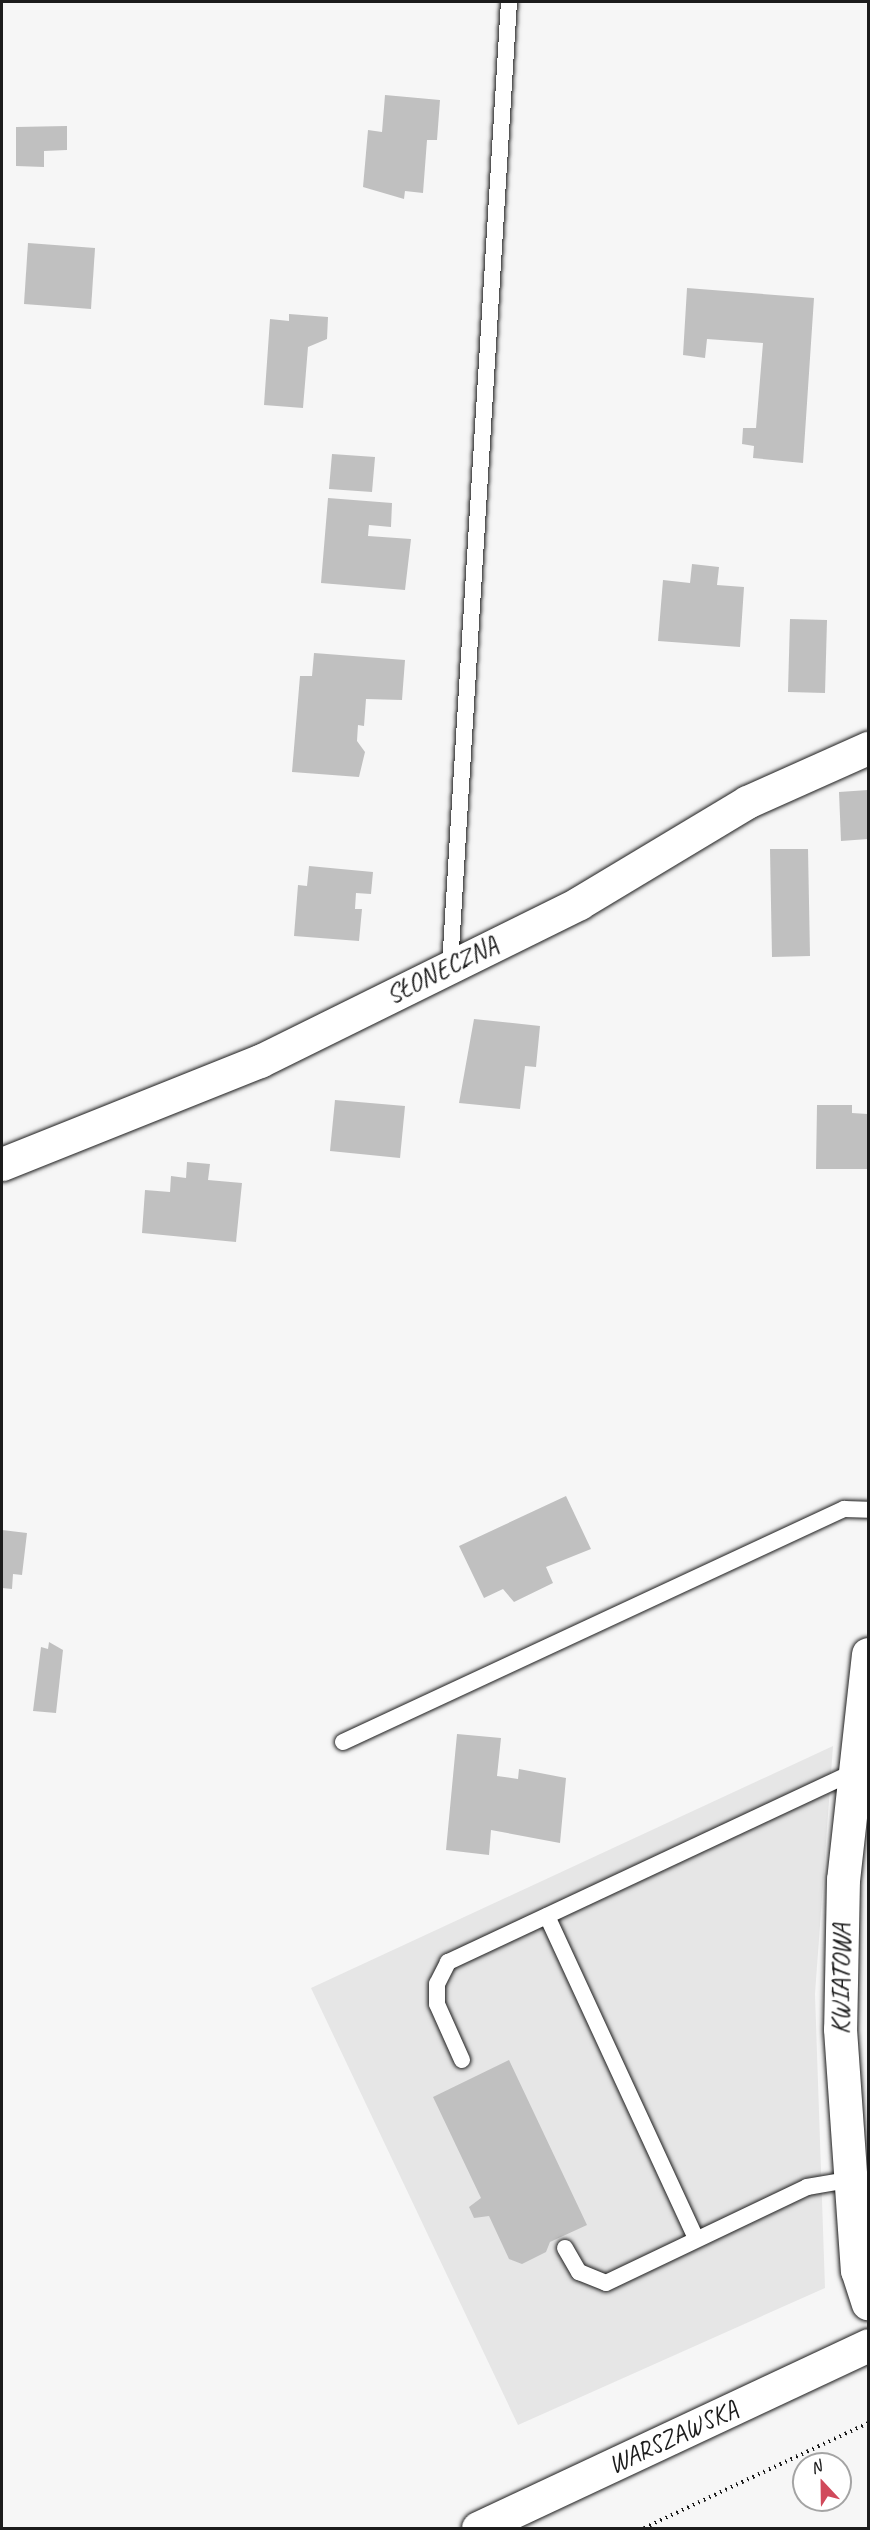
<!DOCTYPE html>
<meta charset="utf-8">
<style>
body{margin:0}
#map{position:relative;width:870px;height:2530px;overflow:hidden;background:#f6f6f6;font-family:Caveat,sans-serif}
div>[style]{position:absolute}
.built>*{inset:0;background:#e6e6e6}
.building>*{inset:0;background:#c0c0c0}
.path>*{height:4px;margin-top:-2px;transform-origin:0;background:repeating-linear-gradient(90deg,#1c1c1c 0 1.5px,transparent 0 6px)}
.roads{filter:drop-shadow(0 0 2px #1c1c1c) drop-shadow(0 0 2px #1c1c1c)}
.service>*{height:16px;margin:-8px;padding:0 8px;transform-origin:8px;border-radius:8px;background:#fff}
.minor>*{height:33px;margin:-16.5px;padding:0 16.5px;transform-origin:16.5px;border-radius:16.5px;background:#fff}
.primary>*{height:33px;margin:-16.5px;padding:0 16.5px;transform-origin:16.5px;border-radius:16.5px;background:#fff}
span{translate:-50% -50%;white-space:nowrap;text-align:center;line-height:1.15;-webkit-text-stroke:5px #fff;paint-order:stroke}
.street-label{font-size:26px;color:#1c1c1c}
.frame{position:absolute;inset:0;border:3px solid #1c1c1c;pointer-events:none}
.north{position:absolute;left:792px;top:2452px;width:60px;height:60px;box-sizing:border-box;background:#fff;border:2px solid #a4a4a4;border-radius:50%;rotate:338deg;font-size:16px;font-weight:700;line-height:24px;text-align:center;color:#1c1c1c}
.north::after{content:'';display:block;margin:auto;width:21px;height:27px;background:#d1495b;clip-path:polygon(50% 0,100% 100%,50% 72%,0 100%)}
</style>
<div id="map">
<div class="built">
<div style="clip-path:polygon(833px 1746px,815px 1994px,825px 2288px,518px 2425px,311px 1988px)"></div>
</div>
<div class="building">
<div style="clip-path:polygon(385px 95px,440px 100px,437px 140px,427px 140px,423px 193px,405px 191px,404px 199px,363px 187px,368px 130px,382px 132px)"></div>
<div style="clip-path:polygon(67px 126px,67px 150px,44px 151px,44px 167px,16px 166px,16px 127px)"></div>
<div style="clip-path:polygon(28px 243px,95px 248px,91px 309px,24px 304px)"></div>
<div style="clip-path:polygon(687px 288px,814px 298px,803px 463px,753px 458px,754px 446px,742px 444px,743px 428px,756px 428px,763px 343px,707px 339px,705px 358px,683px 355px)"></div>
<div style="clip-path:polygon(289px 314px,328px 317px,327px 339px,308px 347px,303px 408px,264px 405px,270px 319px,289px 321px)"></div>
<div style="clip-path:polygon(332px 454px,375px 457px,372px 492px,329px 489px)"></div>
<div style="clip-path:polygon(328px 498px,392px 503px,391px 527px,369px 525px,368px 536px,411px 539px,405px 590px,321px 583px)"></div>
<div style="clip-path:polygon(692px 564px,719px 567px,717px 585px,744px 587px,740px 647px,658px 641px,663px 580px,690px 583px)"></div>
<div style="clip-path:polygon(790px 619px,827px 620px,825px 693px,788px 692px)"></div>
<div style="clip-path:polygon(314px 653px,405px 660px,402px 700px,366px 699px,364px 726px,358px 725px,357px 741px,365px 752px,359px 777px,292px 772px,300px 676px,312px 676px)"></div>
<div style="clip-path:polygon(868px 790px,868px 839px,841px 841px,839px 792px)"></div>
<div style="clip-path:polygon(770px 849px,808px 849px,810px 956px,772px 957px)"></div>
<div style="clip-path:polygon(309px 866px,373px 872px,371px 894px,356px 893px,355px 909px,362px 909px,359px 941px,294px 936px,298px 885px,307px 886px)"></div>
<div style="clip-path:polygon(474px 1019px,540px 1026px,536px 1067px,525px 1066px,520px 1109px,459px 1103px)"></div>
<div style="clip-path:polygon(335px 1100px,405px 1106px,400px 1158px,330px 1151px)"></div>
<div style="clip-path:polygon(817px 1105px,852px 1105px,852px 1113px,868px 1114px,868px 1169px,816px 1169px)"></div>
<div style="clip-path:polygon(187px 1162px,210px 1164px,208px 1180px,242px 1183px,236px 1242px,142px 1233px,145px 1190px,170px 1192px,171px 1176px,186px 1178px)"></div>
<div style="clip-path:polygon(566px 1496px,591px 1549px,546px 1567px,553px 1583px,514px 1602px,503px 1589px,484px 1598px,459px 1546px)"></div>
<div style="clip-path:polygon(2px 1530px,27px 1533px,22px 1575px,13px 1574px,12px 1589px,2px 1588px)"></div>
<div style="clip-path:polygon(49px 1642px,63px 1650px,56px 1713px,33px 1711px,41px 1647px,48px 1649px)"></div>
<div style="clip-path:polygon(457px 1734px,501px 1738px,497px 1776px,518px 1779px,519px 1769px,566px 1778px,560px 1843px,491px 1830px,489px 1855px,446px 1850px)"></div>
<div style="clip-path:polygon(509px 2060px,587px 2225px,550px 2242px,546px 2252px,522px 2264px,509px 2259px,489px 2216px,474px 2218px,469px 2207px,481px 2198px,433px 2097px)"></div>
</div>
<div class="path">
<div style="left:644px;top:2528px;width:247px;rotate:-25.1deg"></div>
</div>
<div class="roads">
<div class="service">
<div style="left:450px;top:966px;width:966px;rotate:-86.5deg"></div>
<div style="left:343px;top:1742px;width:553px;rotate:-24.94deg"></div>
<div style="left:844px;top:1509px;width:24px;rotate:2deg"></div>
<div style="left:547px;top:1916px;width:355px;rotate:65.2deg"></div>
<div style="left:462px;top:2060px;width:61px;rotate:-114.1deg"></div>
<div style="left:437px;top:2004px;width:20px;rotate:-90deg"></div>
<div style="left:437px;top:1984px;width:25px;rotate:-63deg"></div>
<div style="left:448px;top:1962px;width:450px;rotate:-25.1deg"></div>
<div style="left:565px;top:2248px;width:28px;rotate:60deg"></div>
<div style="left:579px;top:2272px;width:29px;rotate:22deg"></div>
<div style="left:606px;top:2283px;width:223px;rotate:-25.5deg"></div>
<div style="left:807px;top:2187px;width:42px;rotate:-9.7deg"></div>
</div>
<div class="minor">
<div style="left:2px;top:1164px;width:278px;rotate:-21.8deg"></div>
<div style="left:260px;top:1061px;width:356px;rotate:-26.3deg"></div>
<div style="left:579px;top:903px;width:196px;rotate:-31deg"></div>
<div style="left:747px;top:802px;width:133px;rotate:-24.1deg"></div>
<div style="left:868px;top:1654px;width:226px;rotate:96.3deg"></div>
<div style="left:843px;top:1879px;width:150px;rotate:91.1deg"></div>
<div style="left:840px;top:2029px;width:242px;rotate:86deg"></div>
<div style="left:857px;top:2270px;width:35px;rotate:72deg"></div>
</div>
<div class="primary">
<div style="left:478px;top:2528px;width:431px;rotate:-25.1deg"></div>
</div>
</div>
<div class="street-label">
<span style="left:442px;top:970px;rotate:-26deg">SŁONECZNA</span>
<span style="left:841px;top:1979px;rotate:-89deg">KWIATOWA</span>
<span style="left:673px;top:2437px;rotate:-25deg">WARSZAWSKA</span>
</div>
<div class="frame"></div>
<div class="north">N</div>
</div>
